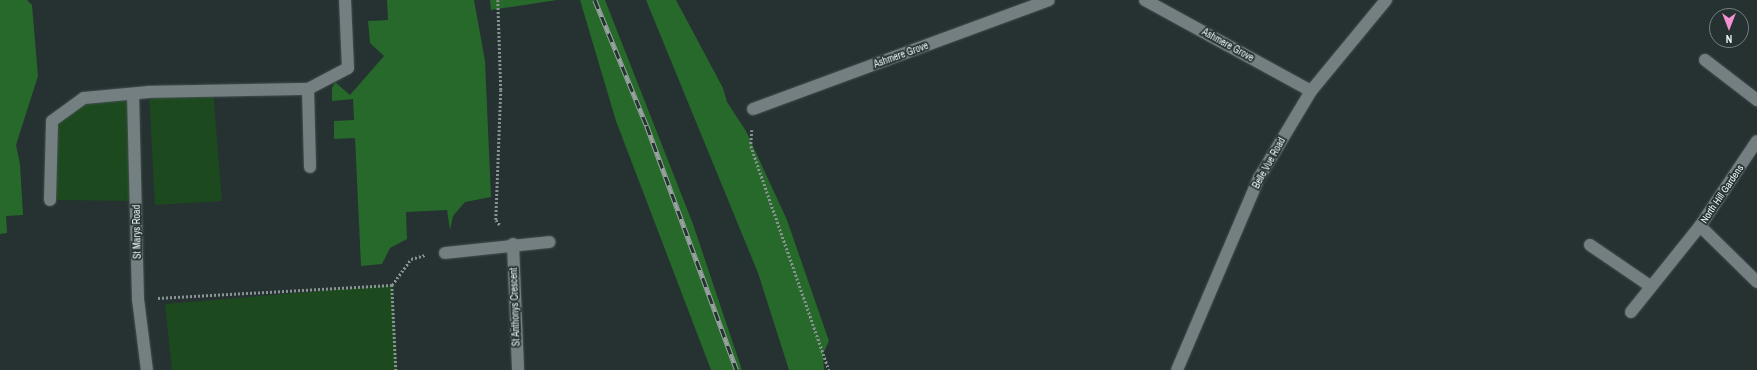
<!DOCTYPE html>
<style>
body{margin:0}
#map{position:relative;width:1757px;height:370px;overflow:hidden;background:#263132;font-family:"Archivo Narrow",sans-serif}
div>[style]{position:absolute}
.green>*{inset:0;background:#1c4a1e}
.forest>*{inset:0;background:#26692a}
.path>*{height:2.5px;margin-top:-1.25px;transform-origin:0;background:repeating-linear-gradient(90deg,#8a9394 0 2px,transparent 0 4px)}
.roads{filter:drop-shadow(0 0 1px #444e4f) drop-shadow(0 0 1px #444e4f)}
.lane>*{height:12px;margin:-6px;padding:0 6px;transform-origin:6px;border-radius:6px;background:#737f80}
.street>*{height:12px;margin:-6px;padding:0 6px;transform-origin:6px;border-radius:6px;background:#737f80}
.rail>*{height:4.5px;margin-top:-2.25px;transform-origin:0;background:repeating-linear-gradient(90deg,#263132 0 9px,#99a1a2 0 18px);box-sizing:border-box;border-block:1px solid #99a1a2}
span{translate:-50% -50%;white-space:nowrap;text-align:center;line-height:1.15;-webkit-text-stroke:3.5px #263132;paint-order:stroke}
.street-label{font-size:10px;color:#edf4f5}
.north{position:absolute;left:1709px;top:8px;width:40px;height:40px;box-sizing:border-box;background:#263132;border:1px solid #767f80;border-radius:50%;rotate:180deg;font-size:11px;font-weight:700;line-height:16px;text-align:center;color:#edf4f5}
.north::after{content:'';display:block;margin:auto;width:14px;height:18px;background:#f391d5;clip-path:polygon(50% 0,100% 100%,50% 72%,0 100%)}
</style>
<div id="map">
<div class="green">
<div style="clip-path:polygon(213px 91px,222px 201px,155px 205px,149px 92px)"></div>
<div style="clip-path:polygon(133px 94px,137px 201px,50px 200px,52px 121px,84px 98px)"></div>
<div style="clip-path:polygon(392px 285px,397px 370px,172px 370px,165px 304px)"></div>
</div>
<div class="forest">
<div style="clip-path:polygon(0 0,27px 0,32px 5px,38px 76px,16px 145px,20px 164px,23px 215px,6px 216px,7px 233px,0 234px)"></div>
<div style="clip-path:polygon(387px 0,474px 0,485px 61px,491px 197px,465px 202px,453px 216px,450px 230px,447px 210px,406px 212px,407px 239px,390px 248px,382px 264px,361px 266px,355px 138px,334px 139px,334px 121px,354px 120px,353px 99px,332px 101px,332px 88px,335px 82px,350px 95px,384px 56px,370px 43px,368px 21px,388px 20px)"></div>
<div style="clip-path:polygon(490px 0,557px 0,491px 10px)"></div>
<div style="clip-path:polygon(580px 0,605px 0,693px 224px,742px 370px,711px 370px,616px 121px)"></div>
<div style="clip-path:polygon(646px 0,676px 0,723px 88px,727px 102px,746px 131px,787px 220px,829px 341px,823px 354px,824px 370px,789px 370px,758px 273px)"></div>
</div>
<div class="path">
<div style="left:498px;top:0;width:90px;rotate:88.1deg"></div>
<div style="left:501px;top:90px;width:130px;rotate:92.2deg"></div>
<div style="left:496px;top:220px;width:8px;rotate:50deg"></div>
<div style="left:752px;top:130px;width:16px;rotate:94deg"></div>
<div style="left:751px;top:146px;width:237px;rotate:70.8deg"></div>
<div style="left:392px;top:285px;width:32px;rotate:-54deg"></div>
<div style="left:411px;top:259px;width:15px;rotate:-16deg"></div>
<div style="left:158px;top:298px;width:234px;rotate:-3.2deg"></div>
<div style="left:392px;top:285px;width:85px;rotate:87.3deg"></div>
</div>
<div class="roads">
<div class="lane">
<div style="left:308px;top:89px;width:45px;rotate:-27.7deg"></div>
<div style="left:348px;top:68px;width:68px;rotate:-92.5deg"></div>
<div style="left:50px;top:200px;width:79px;rotate:-88.5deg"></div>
<div style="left:52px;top:121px;width:39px;rotate:-36deg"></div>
<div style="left:84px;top:98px;width:65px;rotate:-5.3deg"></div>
<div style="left:149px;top:92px;width:159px;rotate:-1.1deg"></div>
<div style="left:308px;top:89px;width:78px;rotate:88.5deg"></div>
<div style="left:445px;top:253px;width:105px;rotate:-6deg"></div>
</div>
<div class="street">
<div style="left:1145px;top:0;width:189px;rotate:28.7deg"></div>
<div style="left:1705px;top:60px;width:66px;rotate:37.6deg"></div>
<div style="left:133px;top:94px;width:205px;rotate:88.6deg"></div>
<div style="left:138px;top:299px;width:72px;rotate:82.8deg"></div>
<div style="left:753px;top:109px;width:315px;rotate:-20.2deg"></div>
<div style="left:1700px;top:226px;width:80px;rotate:44.5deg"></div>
<div style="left:513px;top:244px;width:126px;rotate:87.7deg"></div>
<div style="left:1590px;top:245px;width:73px;rotate:34.3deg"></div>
<div style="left:1631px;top:312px;width:110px;rotate:-51.3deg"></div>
<div style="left:1700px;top:226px;width:102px;rotate:-56.2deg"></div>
<div style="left:1177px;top:370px;width:209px;rotate:-66.9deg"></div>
<div style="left:1259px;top:178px;width:101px;rotate:-59.1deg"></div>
<div style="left:1311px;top:91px;width:118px;rotate:-50.5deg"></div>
</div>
</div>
<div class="rail">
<div style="left:595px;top:0;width:136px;rotate:67.6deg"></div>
<div style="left:647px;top:126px;width:260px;rotate:69.8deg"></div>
</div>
<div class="street-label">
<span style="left:1228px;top:45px;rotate:29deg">Ashmere Grove</span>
<span style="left:901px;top:55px;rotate:-20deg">Ashmere Grove</span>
<span style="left:1269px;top:163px;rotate:-61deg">Belle Vue Road</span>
<span style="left:1722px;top:194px;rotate:-56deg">North Hill Gardens</span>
<span style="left:137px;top:232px;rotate:-91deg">St Marys Road</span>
<span style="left:515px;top:307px;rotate:-92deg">St Anthonys Crescent</span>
</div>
<div class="north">N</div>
</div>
